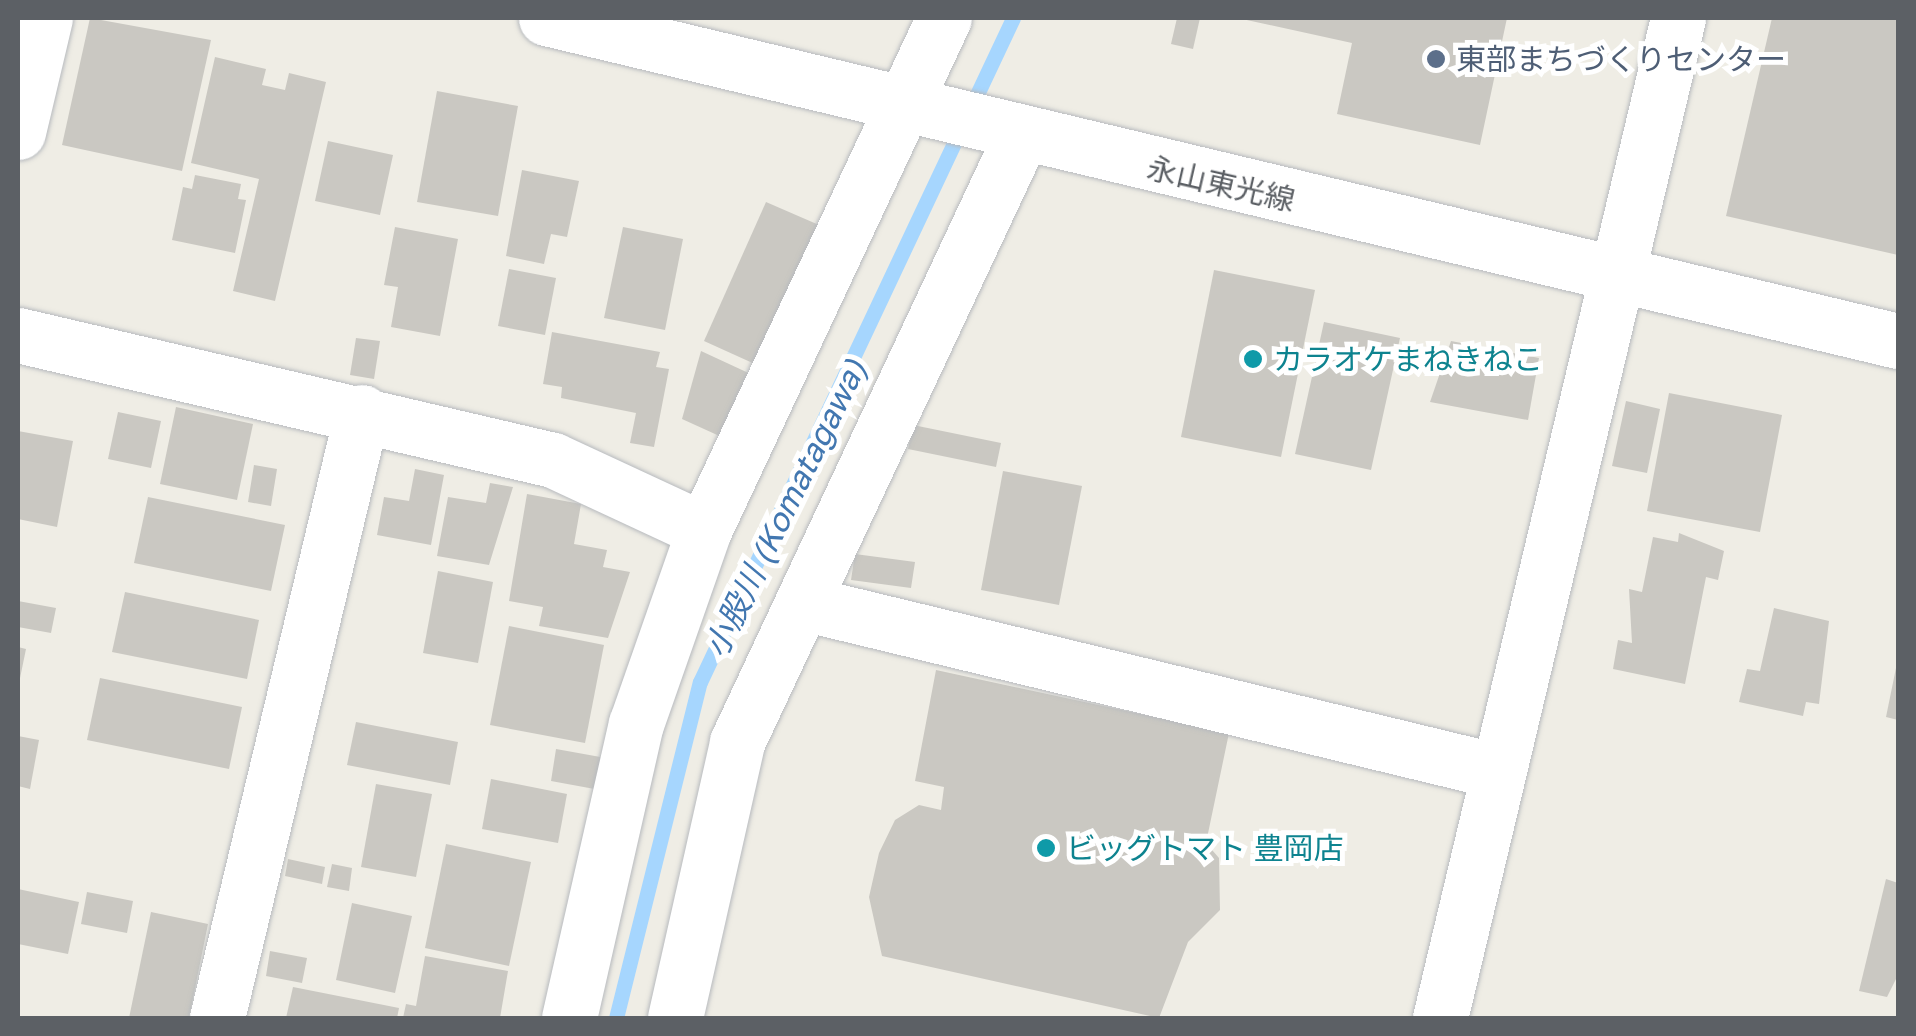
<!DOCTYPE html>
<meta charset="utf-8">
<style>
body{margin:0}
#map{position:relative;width:1916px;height:1036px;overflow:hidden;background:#efede5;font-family:"Golos Text","Noto Sans JP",sans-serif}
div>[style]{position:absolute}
.stream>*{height:15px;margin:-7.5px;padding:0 7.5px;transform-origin:7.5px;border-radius:7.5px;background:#a6d6fe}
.building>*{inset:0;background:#cac8c2}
.roads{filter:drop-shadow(0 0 2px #b7babe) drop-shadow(0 0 2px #b7babe)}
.minor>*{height:55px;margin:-27.5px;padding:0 27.5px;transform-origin:27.5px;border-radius:27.5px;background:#fff}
.dots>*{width:28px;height:28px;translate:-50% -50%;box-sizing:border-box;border:5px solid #fff;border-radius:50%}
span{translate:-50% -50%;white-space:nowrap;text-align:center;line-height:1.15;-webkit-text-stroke:10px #fff;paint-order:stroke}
.service-label{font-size:30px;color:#4e5e75}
.left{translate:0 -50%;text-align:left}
.street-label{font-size:30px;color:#5c6065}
.culture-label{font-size:30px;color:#0d838f}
.water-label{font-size:32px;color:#4277b0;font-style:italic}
.frame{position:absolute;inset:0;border:20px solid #5c6065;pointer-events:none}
</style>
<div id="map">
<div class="stream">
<div style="left:616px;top:1018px;width:346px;rotate:-76deg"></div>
<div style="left:700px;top:682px;width:734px;rotate:-64.76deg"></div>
</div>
<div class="building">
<div style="clip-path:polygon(90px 18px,211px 40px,182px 171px,62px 145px)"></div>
<div style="clip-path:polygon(1177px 18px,1200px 18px,1193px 49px,1171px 44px)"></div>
<div style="clip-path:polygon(1507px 18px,1480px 145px,1337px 114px,1352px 43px,1242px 19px)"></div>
<div style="clip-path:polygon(1772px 18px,1898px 18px,1898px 255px,1726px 216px)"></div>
<div style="clip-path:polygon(215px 57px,266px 69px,262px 85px,285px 90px,289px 73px,326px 82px,275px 301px,233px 291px,259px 179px,191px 163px)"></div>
<div style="clip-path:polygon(437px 91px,518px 106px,498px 216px,417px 202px)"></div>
<div style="clip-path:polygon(328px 141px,393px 155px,380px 215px,315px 201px)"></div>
<div style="clip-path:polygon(522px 170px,579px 181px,567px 237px,551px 234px,544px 264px,506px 256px)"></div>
<div style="clip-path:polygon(195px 175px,241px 184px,238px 199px,246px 200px,235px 253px,172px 240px,183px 187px,192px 189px)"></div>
<div style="clip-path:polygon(766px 202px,819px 225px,757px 365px,704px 341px)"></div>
<div style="clip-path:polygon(395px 227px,458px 239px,440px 336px,391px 327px,398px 287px,384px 285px)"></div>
<div style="clip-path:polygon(623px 227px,683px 239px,665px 330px,604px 318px)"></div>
<div style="clip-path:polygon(509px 269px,556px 278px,545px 335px,498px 326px)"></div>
<div style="clip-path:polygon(1214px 270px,1315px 290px,1281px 457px,1181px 437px)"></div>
<div style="clip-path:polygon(1324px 322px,1400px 338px,1371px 470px,1295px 454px)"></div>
<div style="clip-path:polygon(552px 332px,660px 352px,656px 367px,669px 369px,654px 447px,630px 443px,636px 413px,561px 398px,562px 387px,543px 384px)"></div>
<div style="clip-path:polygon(356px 338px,380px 341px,374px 379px,350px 375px)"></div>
<div style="clip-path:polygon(1451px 341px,1539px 358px,1528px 420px,1430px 402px)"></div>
<div style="clip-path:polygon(701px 351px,755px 376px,726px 439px,682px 419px)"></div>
<div style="clip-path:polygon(1669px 393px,1782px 415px,1760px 532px,1647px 511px)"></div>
<div style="clip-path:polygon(1626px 401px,1660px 409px,1647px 473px,1612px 466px)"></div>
<div style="clip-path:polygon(176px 407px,253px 424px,237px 500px,160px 484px)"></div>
<div style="clip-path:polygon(118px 412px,161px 421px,151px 468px,108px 459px)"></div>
<div style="clip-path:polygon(913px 425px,1001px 443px,996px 467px,908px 449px)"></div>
<div style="clip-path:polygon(18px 431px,73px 441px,57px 527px,18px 519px)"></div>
<div style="clip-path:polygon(254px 465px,277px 469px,271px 506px,248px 502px)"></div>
<div style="clip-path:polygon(415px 469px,444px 475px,431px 545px,377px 535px,384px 497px,409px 501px)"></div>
<div style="clip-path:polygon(1003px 471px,1082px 486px,1059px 605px,981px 590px)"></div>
<div style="clip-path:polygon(490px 483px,513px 487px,489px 565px,437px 556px,448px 497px,486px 503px)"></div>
<div style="clip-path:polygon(527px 494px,581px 504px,574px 544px,607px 550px,603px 567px,630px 572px,608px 638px,539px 626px,543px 607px,509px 601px)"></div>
<div style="clip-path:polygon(148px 497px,285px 525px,271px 591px,134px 563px)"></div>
<div style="clip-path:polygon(1679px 533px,1724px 551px,1718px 580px,1706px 577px,1685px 684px,1613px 669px,1618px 640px,1632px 643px,1629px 589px,1642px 592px,1653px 537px,1678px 542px)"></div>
<div style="clip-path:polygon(855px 554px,915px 562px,911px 588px,851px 580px)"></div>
<div style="clip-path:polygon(438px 571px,493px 582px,478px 663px,423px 653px)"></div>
<div style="clip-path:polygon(125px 592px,259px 620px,247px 679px,112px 652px)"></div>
<div style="clip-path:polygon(18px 601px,56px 608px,51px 633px,18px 627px)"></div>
<div style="clip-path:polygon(1774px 608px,1829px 621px,1819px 704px,1806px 702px,1803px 716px,1739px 702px,1747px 669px,1760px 671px)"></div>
<div style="clip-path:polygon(509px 626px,604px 645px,585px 743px,490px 725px)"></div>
<div style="clip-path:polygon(18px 647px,26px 649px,19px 683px,18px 683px)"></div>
<div style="clip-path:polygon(1897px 663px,1898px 663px,1898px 720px,1886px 717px)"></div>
<div style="clip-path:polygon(936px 670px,1229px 733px,1206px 843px,1219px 858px,1220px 910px,1188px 942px,1159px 1018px,882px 956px,869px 897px,879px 853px,895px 820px,919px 805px,941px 810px,944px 787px,915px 781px)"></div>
<div style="clip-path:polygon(100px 678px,242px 707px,229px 769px,87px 740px)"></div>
<div style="clip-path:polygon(356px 722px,458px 742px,450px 785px,347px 765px)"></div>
<div style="clip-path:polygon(18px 736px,39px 740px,30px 789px,18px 786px)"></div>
<div style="clip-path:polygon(556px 749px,606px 758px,600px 790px,551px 781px)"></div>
<div style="clip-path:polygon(491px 779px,567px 794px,558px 843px,482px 829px)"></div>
<div style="clip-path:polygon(376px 784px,432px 794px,416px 877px,361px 867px)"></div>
<div style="clip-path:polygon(446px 844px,531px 862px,509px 966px,425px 948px)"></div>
<div style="clip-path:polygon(288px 859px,325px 867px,322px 884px,285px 876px)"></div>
<div style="clip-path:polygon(332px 864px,352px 868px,349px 891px,327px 887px)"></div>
<div style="clip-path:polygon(1886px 879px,1898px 883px,1898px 975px,1887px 997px,1859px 991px)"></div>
<div style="clip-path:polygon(18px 889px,79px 902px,68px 954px,18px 944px)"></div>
<div style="clip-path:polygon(87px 892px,133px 901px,127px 933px,81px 924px)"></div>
<div style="clip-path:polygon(352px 903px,412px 916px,395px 993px,336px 980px)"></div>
<div style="clip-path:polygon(151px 912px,208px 924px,189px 1018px,129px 1018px)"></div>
<div style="clip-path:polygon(270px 951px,307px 958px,302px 983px,266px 976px)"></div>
<div style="clip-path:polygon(425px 956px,508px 971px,500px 1018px,403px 1018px,406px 1004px,416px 1006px)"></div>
<div style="clip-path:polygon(293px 987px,399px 1008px,397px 1018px,286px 1018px)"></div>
</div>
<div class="roads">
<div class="minor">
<div style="left:546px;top:18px;width:1390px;rotate:13.44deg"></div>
<div style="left:18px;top:132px;width:117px;rotate:-76.7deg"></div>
<div style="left:18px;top:335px;width:549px;rotate:13.15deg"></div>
<div style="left:553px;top:460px;width:166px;rotate:24.9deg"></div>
<div style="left:803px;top:603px;width:714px;rotate:13.61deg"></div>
<div style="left:217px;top:1018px;width:623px;rotate:-76.54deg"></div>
<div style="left:569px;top:1018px;width:302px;rotate:-77.2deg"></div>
<div style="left:636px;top:724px;width:206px;rotate:-70.7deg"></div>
<div style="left:704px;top:530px;width:565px;rotate:-64.89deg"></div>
<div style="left:675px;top:1018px;width:283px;rotate:-77.3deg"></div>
<div style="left:737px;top:742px;width:669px;rotate:-64.89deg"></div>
<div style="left:1440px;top:1018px;width:1028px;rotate:-76.61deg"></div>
</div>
</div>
<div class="dots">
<div style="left:1436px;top:59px;background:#5c6f8a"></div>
<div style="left:1253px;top:359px;background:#0f9aa8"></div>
<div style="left:1046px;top:848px;background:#0f9aa8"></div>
</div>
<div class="service-label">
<span class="left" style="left:1456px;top:59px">東部まちづくりセンター</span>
</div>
<div class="street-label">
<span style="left:1221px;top:184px;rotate:13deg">永山東光線</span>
</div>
<div class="culture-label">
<span class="left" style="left:1273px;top:359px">カラオケまねきねこ</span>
<span class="left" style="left:1066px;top:848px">ビッグトマト 豊岡店</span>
</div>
<div class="water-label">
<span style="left:785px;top:508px;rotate:-64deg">小股川 (Komatagawa)</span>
</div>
<div class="frame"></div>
</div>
